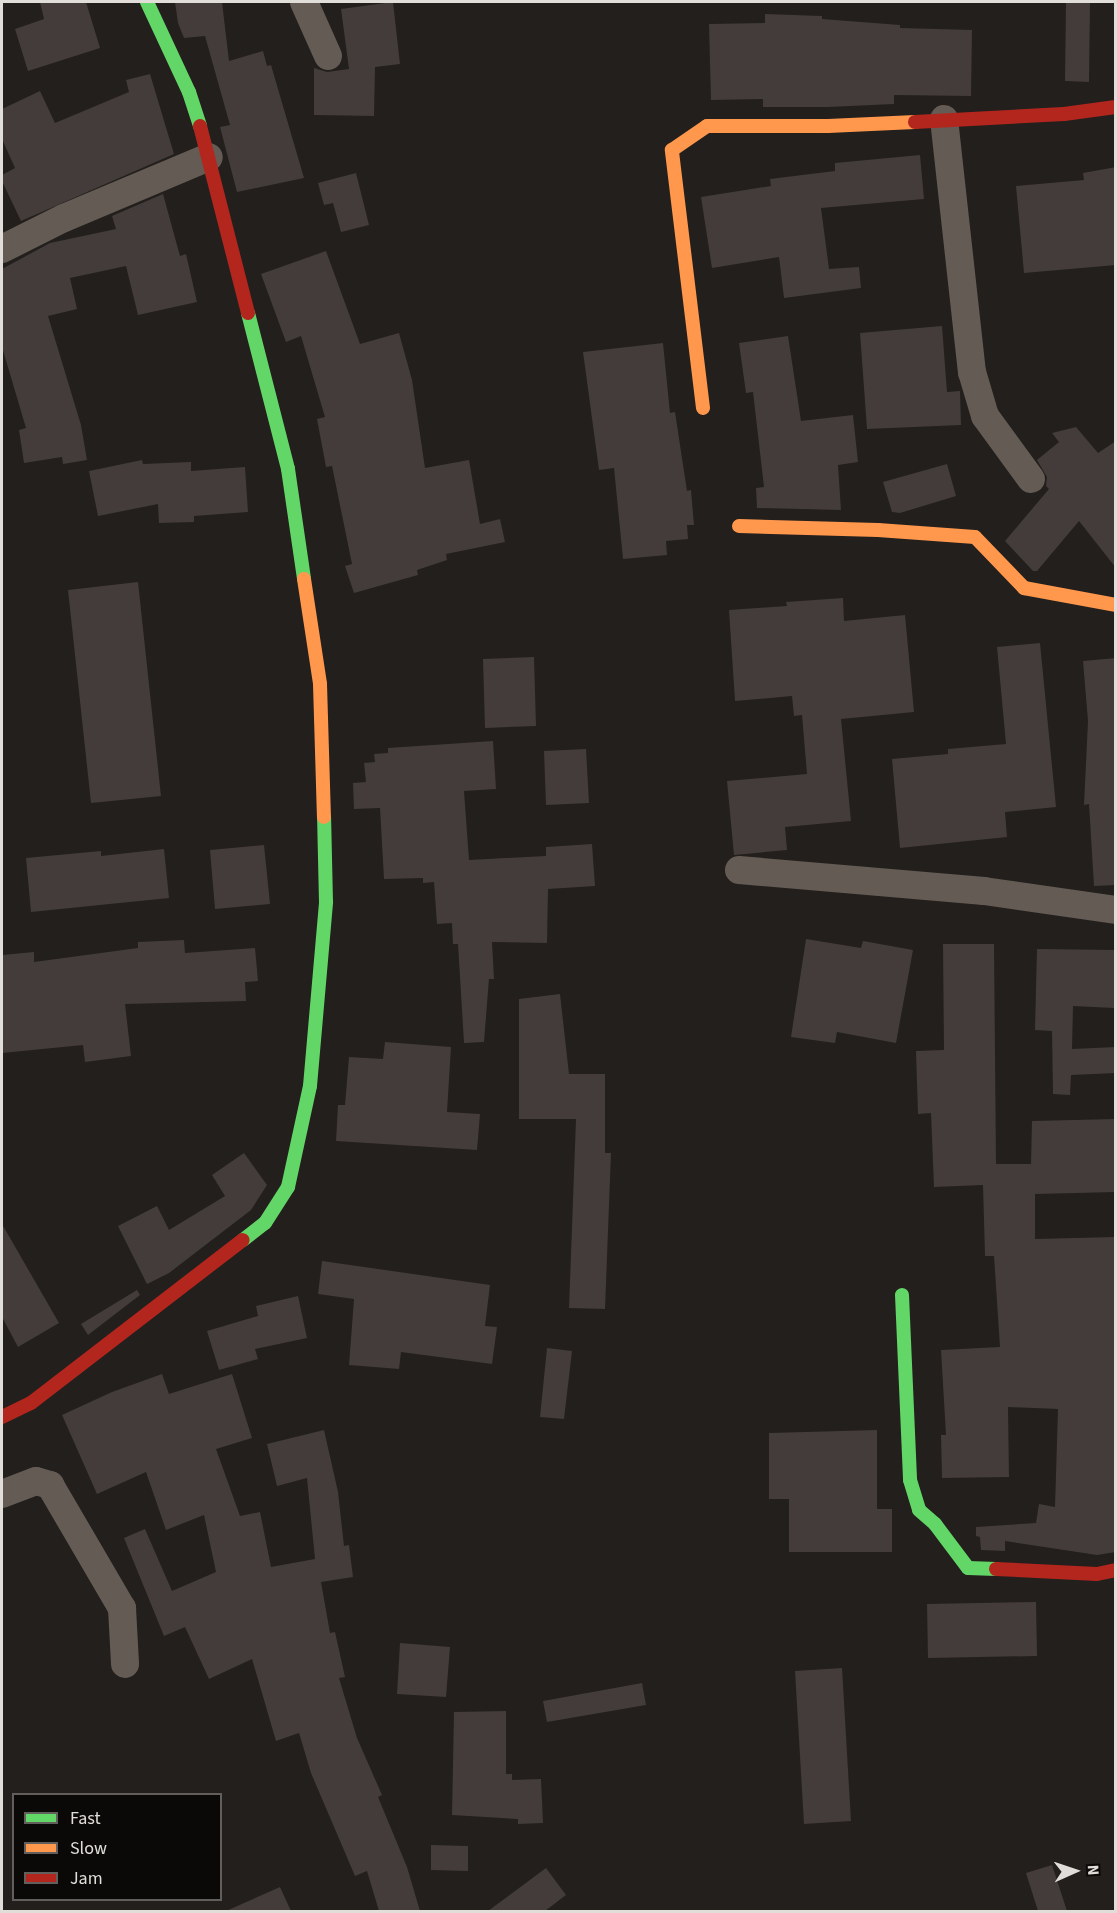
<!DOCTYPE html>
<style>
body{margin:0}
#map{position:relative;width:1117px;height:1913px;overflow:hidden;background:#221f1c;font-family:"Source Sans 3",sans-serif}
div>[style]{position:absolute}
.building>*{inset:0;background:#433c3a}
.street>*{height:28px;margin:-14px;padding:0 14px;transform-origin:14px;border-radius:14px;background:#645b54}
.fast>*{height:14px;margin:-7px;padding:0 7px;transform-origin:7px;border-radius:7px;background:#63d668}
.slow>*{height:14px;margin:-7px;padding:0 7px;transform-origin:7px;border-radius:7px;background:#ff974d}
.jam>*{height:14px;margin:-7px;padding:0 7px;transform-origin:7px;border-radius:7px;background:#b3261e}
span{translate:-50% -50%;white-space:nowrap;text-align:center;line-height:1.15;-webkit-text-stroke:4.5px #0b0907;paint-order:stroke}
.frame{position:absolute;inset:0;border:3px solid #e1deda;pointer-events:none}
.legend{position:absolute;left:12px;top:1793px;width:210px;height:108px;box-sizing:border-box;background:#0b0907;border:2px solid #615e5b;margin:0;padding:8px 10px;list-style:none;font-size:18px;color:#e1deda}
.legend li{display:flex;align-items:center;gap:12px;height:30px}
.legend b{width:30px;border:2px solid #615e5b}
.north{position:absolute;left:1045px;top:1841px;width:60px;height:60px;-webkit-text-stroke:4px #0b0907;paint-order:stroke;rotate:87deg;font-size:16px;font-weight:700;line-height:24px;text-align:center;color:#e1deda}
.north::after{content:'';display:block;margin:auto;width:21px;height:27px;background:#e1deda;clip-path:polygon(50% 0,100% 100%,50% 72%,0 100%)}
</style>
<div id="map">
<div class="building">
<div style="clip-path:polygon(40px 2px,86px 2px,100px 48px,28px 71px,15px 29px,44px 19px)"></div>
<div style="clip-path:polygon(175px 2px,222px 2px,229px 61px,263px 51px,267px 66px,271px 65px,304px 178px,237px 192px,220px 127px,230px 125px,205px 36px,184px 38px,178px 23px)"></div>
<div style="clip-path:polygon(393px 2px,400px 64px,375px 67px,374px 116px,314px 115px,314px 68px,327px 72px,349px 69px,341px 9px)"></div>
<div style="clip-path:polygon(1066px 2px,1090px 2px,1089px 82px,1065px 81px)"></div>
<div style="clip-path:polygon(765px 14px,822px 16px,822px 19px,900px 25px,900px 28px,972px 30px,971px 96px,894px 95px,894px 104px,828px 107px,763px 107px,763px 99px,711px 100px,709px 24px,765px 23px)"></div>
<div style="clip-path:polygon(150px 74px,174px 154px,21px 221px,2px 181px,2px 175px,15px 168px,2px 139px,2px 109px,40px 91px,55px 123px,129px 92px,126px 80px)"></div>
<div style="clip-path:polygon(920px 155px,924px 199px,821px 208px,829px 269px,859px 267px,861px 288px,784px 298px,779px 257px,712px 268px,701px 197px,771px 186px,770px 179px,835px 171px,835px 163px)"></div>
<div style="clip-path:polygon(1116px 167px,1116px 265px,1024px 273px,1016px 186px,1084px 180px,1083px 173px)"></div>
<div style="clip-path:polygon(356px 173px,369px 225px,341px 232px,333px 203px,324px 205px,318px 183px)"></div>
<div style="clip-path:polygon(163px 194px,180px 256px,186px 254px,197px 302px,138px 315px,126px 266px,70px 278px,77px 309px,48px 316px,81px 425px,87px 460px,63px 464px,62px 457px,24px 463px,19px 430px,26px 428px,2px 347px,2px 269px,50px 243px,116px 229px,112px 216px)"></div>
<div style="clip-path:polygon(326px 251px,360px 344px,399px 333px,412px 380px,425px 468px,469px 460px,480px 524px,500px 519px,505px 542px,446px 554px,447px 560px,417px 570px,418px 575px,354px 593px,345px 566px,352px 564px,332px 466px,326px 467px,317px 419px,325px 417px,301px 336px,286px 342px,261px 274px)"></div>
<div style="clip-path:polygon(942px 326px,947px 392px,960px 391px,961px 425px,867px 429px,860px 333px)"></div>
<div style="clip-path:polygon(788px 336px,801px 421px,853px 415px,858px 462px,838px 465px,841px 510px,757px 508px,756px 488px,764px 487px,753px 392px,746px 393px,739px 343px)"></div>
<div style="clip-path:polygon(663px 343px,670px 413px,675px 412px,687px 491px,691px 490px,694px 525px,687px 525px,688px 539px,666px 541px,667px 555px,623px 559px,614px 468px,599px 470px,583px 352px)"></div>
<div style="clip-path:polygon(1076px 427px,1098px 453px,1116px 441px,1116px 568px,1079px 521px,1037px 571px,1033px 571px,1005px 541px,1049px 489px,1046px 486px,1047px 477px,1037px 460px,1059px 442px,1052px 433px)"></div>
<div style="clip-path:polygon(142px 460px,143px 464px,191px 462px,191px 471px,245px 467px,248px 512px,194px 516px,194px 522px,159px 523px,158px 504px,98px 516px,89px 471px)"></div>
<div style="clip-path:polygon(947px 464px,956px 496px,900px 513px,892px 512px,883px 482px)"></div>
<div style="clip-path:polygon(138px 582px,161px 796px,91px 803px,68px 590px)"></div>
<div style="clip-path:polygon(843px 598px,844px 621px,905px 615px,914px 712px,841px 719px,851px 821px,785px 827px,787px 850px,734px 855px,727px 781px,807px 774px,802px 715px,794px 716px,792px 696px,735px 701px,729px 610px,787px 606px,786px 602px)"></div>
<div style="clip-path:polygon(1040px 643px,1056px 807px,1005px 812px,1007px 837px,900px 848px,892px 759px,948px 754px,948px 749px,1006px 744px,997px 647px)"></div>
<div style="clip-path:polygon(534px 657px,536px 726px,485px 728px,483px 659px)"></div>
<div style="clip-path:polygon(1116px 658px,1116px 885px,1094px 886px,1089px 804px,1084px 805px,1088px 721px,1083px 661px)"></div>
<div style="clip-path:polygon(493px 741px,496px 789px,464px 791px,469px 860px,546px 856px,546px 847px,592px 844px,595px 886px,548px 889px,547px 943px,492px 942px,494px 979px,489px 979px,484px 1042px,464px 1043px,458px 944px,453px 944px,452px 923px,437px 924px,434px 882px,423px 883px,423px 878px,384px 879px,380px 808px,354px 809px,353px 783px,366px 782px,364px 763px,375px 762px,374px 754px,388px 753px,388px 748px)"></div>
<div style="clip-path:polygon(586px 749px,589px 803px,546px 805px,544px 751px)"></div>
<div style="clip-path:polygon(264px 845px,270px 904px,215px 909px,210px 850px)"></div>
<div style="clip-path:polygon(164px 849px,169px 898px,31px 912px,26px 858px,101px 851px,101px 856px)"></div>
<div style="clip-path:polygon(806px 939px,861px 948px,863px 941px,913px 950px,896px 1043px,837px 1032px,835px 1043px,791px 1037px)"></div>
<div style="clip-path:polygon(184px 940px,185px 953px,255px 948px,258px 981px,245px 982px,246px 1001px,125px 1004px,131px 1056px,85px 1062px,83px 1045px,2px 1053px,2px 955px,34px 952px,34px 962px,138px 948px,138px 942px)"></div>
<div style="clip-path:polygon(943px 944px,994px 944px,996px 1164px,1031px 1164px,1032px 1121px,1116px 1119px,1116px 1192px,1035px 1194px,1035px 1239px,1116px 1237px,1116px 1552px,1097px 1555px,1005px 1541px,1005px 1551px,981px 1550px,980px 1537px,976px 1536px,976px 1527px,1036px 1523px,1039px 1504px,1055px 1507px,1058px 1409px,1008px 1407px,1009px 1477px,942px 1478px,941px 1435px,946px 1435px,941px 1350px,1000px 1347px,994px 1256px,985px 1256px,983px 1185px,934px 1187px,931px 1113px,918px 1114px,916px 1051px,944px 1050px)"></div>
<div style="clip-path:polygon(1037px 949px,1116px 950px,1114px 1008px,1073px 1006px,1072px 1049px,1116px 1047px,1116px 1073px,1071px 1075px,1070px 1095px,1053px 1094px,1052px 1031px,1035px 1030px)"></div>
<div style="clip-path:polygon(560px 994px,569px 1074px,605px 1074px,605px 1153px,611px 1153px,605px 1309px,569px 1308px,576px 1119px,519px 1119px,519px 999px)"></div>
<div style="clip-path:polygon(385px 1042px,451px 1047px,447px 1112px,480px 1114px,477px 1150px,336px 1141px,338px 1105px,345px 1105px,349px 1057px,383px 1059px)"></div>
<div style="clip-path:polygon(244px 1153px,267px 1185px,251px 1210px,169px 1273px,147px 1284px,118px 1226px,157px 1206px,169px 1230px,225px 1196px,212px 1175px)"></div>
<div style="clip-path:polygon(2px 1224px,59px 1323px,18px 1347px,2px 1317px)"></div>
<div style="clip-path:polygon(322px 1261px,490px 1285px,485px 1326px,497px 1327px,492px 1364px,401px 1352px,399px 1369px,349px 1365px,354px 1299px,318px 1294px)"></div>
<div style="clip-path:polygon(137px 1290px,140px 1295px,88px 1335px,81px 1324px)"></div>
<div style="clip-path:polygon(298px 1296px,307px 1338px,255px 1349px,258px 1359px,219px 1370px,207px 1331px,258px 1316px,256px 1306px)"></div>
<div style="clip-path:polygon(547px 1348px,572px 1351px,564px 1419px,540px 1417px)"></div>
<div style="clip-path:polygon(162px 1374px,169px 1394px,232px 1374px,252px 1438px,216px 1449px,240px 1516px,260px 1512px,271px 1567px,315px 1559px,307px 1478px,277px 1486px,267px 1444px,324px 1430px,338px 1492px,344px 1546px,349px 1545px,353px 1577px,321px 1582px,330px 1633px,335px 1632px,345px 1677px,339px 1678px,357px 1738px,382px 1795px,378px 1797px,407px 1867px,420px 1911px,379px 1911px,367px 1871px,355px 1876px,311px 1773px,299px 1733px,276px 1741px,252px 1659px,209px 1679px,185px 1627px,164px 1636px,124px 1538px,145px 1529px,172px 1591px,216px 1572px,204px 1515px,166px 1530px,146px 1472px,97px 1494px,62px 1415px,112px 1392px)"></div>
<div style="clip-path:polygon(877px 1430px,877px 1509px,892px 1509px,892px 1552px,789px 1552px,789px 1499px,769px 1499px,769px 1433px)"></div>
<div style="clip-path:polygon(1036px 1602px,1037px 1656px,928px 1658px,927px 1604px)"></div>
<div style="clip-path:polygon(400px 1643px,450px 1647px,446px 1697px,397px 1694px)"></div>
<div style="clip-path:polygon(842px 1668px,851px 1821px,804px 1824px,795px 1671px)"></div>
<div style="clip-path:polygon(642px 1683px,646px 1705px,547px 1722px,543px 1701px)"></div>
<div style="clip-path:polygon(506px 1711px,506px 1774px,512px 1774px,512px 1780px,541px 1779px,543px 1823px,518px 1824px,518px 1819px,452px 1815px,454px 1712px)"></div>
<div style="clip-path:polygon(431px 1845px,468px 1846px,468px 1871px,431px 1870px)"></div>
<div style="clip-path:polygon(1052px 1865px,1067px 1911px,1038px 1911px,1026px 1873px)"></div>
<div style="clip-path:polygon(546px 1868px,566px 1895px,545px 1911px,488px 1911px)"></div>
<div style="clip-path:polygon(280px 1887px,291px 1911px,226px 1911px)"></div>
</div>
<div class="street">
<div style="left:304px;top:2px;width:59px;rotate:66deg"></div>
<div style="left:944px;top:119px;width:255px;rotate:83.7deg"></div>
<div style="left:972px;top:372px;width:46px;rotate:73.5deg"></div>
<div style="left:985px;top:416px;width:78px;rotate:53.9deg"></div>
<div style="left:2px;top:249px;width:69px;rotate:-26.6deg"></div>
<div style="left:64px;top:218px;width:157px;rotate:-22.8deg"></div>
<div style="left:739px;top:870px;width:246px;rotate:4.9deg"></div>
<div style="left:984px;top:891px;width:133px;rotate:8.2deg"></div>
<div style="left:2px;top:1494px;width:36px;rotate:-21deg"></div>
<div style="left:36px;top:1481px;width:15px;rotate:16deg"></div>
<div style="left:50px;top:1485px;width:143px;rotate:59.7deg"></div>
<div style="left:122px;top:1608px;width:56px;rotate:86.9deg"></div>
</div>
<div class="fast">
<div style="left:147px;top:2px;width:99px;rotate:65deg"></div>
<div style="left:189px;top:92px;width:36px;rotate:72deg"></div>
<div style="left:248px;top:313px;width:161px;rotate:75.6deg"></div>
<div style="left:288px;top:469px;width:111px;rotate:81.7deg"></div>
<div style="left:243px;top:1240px;width:28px;rotate:-38deg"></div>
<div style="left:265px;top:1223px;width:43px;rotate:-57.4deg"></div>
<div style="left:288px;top:1187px;width:103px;rotate:-77.7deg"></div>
<div style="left:310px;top:1086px;width:185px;rotate:-85deg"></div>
<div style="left:326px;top:902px;width:85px;rotate:-91.3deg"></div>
<div style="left:902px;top:1295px;width:185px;rotate:87.5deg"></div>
<div style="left:910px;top:1480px;width:31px;rotate:73deg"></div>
<div style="left:919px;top:1510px;width:21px;rotate:41deg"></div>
<div style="left:935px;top:1524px;width:55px;rotate:53.1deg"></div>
<div style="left:968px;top:1568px;width:28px;rotate:2deg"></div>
</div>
<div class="slow">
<div style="left:703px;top:408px;width:260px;rotate:-96.9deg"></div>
<div style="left:672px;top:150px;width:42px;rotate:-34.4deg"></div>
<div style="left:707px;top:126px;width:121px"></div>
<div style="left:828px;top:126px;width:87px;rotate:-2.6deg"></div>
<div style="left:739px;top:526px;width:139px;rotate:1.6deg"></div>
<div style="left:878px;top:530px;width:97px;rotate:4.1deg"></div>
<div style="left:975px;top:537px;width:71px;rotate:46.1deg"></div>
<div style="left:1024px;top:588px;width:94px;rotate:10.5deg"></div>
<div style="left:304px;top:579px;width:106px;rotate:81.3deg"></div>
<div style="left:320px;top:684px;width:133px;rotate:88.3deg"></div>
</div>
<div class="jam">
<div style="left:915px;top:122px;width:149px;rotate:-3.1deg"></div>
<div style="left:1064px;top:114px;width:52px;rotate:-7.7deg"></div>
<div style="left:200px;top:126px;width:193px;rotate:75.6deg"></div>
<div style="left:2px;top:1417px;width:32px;rotate:-26deg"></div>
<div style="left:31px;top:1403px;width:267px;rotate:-37.6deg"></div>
<div style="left:996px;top:1569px;width:101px;rotate:2.8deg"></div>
<div style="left:1097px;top:1574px;width:19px;rotate:-12deg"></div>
</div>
<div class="frame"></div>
<ul class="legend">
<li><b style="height:8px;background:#63d668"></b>Fast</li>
<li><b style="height:8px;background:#ff974d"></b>Slow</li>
<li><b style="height:8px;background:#b3261e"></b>Jam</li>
</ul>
<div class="north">N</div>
</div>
